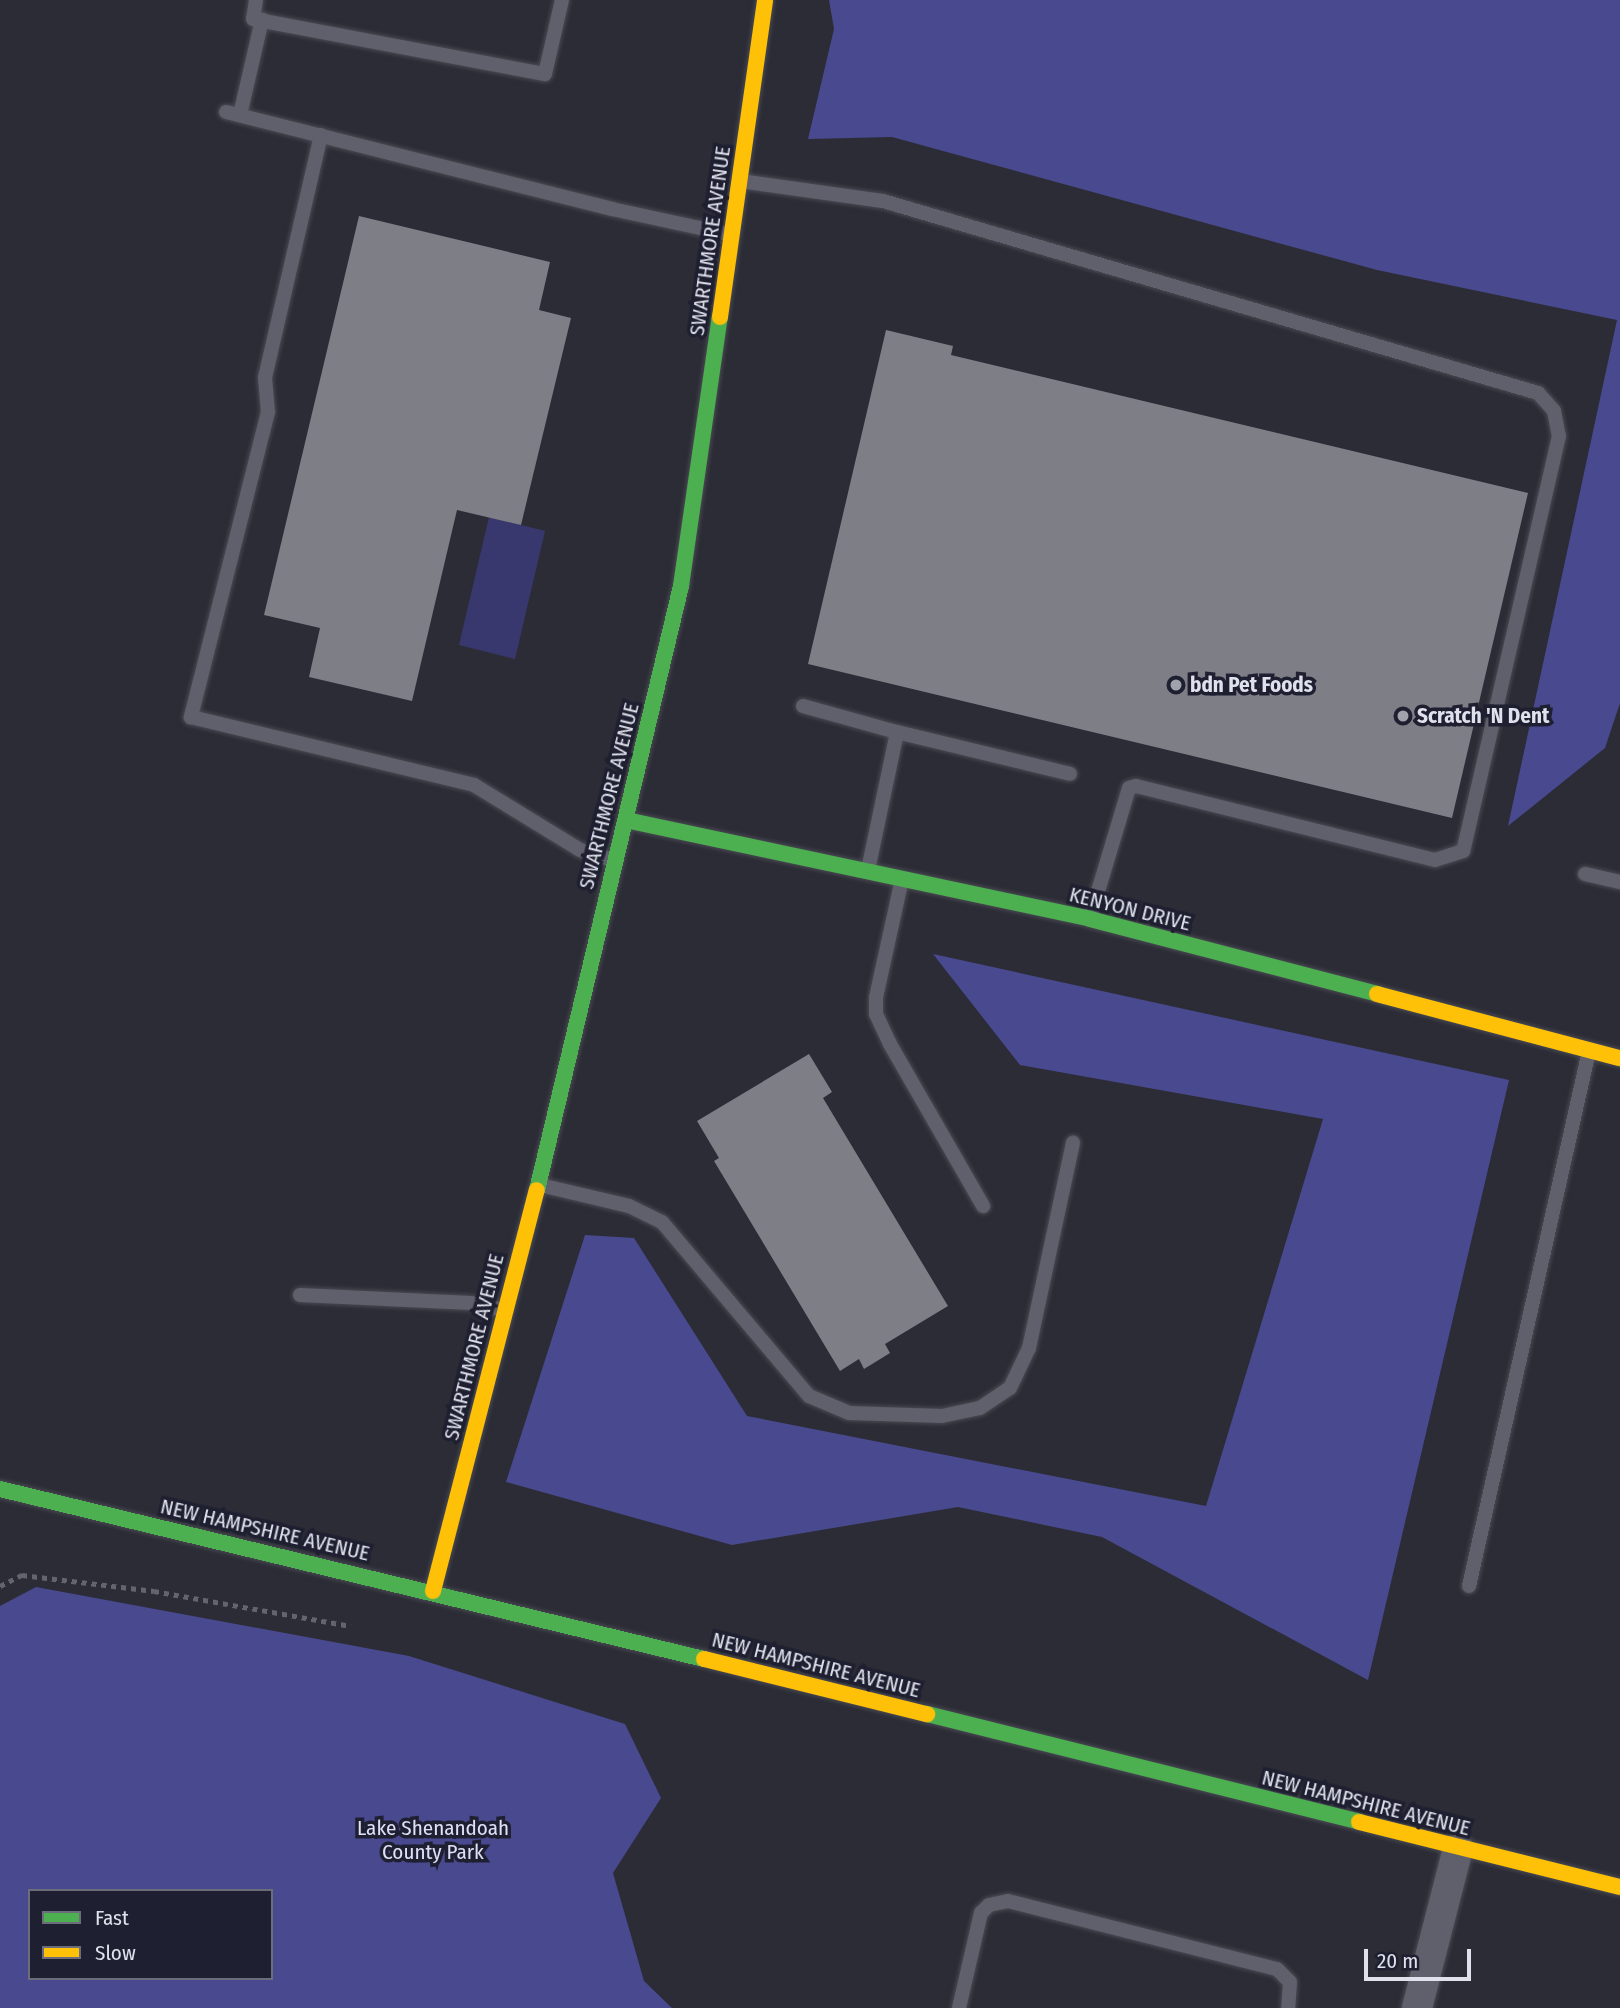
<!DOCTYPE html>
<style>
body{margin:0}
#map{position:relative;width:1620px;height:2008px;overflow:hidden;background:#2c2c36;font-family:"Fira Sans Condensed",sans-serif}
div>[style]{position:absolute}
.green>*{inset:0;background:#39386e}
.forest>*{inset:0;background:#49498f}
.building>*{inset:0;background:#7e7e87}
.path>*{height:4.5px;margin-top:-2.25px;transform-origin:0;background:repeating-linear-gradient(90deg,#64646e 0 5px,transparent 0 10px)}
.roads{filter:drop-shadow(0 0 2px #494a52) drop-shadow(0 0 2px #494a52)}
.lane>*{height:14px;margin:-7px;padding:0 7px;transform-origin:7px;border-radius:7px;background:#5f606c}
.street>*{height:30px;margin:-15px;padding:0 15px;transform-origin:15px;border-radius:15px;background:#5f606c}
.fast>*{height:16px;margin:-8px;padding:0 8px;transform-origin:8px;border-radius:8px;background:#4caf50}
.slow>*{height:16px;margin:-8px;padding:0 8px;transform-origin:8px;border-radius:8px;background:#ffc107}
.dots>*{width:19px;height:19px;translate:-50% -50%;box-sizing:border-box;border:4px solid #1e1f30;border-radius:50%}
span{translate:-50% -50%;white-space:nowrap;text-align:center;line-height:1.15;-webkit-text-stroke:7px #1e1f30;paint-order:stroke}
.street-label{font-size:21px;color:#dfe1ec}
.poi-label{font-size:21px;color:#dfe1ec;font-weight:700}
.left{translate:0 -50%;text-align:left}
.park-label{font-size:21px;color:#dde0f7}
.legend{position:absolute;left:28px;top:1889px;width:245px;height:91px;box-sizing:border-box;background:#1e1f30;border:2px solid #6b6d7b;margin:0;padding:9px 12px;list-style:none;font-size:21px;color:#dfe1ec}
.legend li{display:flex;align-items:center;gap:14px;height:35px}
.legend b{width:35px;border:2px solid #6b6d7b}
.scale{position:absolute;left:1364px;top:1949px;width:107px;height:32px;box-sizing:border-box;border:4px solid #dfe1ec;border-top:0;padding-left:9px;font-size:21px;line-height:24px;white-space:nowrap;color:#dfe1ec;-webkit-text-stroke:5px #1e1f30;paint-order:stroke}
</style>
<div id="map">
<div class="green">
<div style="clip-path:polygon(489px 517px,545px 531px,515px 659px,459px 645px)"></div>
</div>
<div class="forest">
<div style="clip-path:polygon(829px 0,1620px 0,1620px 703px,1605px 748px,1508px 826px,1617px 320px,1377px 270px,892px 137px,808px 139px,834px 29px)"></div>
<div style="clip-path:polygon(933px 954px,1509px 1080px,1368px 1680px,1102px 1537px,958px 1507px,732px 1545px,506px 1482px,585px 1235px,634px 1238px,747px 1416px,1206px 1506px,1323px 1119px,1020px 1065px)"></div>
<div style="clip-path:polygon(evenodd,36px 1587px,409px 1656px,625px 1724px,661px 1798px,613px 1873px,644px 1981px,672px 2008px,0 2008px,0 1606px,36px 1587px,30px 1891px,271px 1891px,271px 1978px,30px 1978px,30px 1891px)"></div>
</div>
<div class="building">
<div style="clip-path:polygon(359px 216px,550px 262px,539px 310px,571px 318px,521px 525px,457px 510px,412px 701px,309px 677px,320px 628px,264px 615px)"></div>
<div style="clip-path:polygon(886px 330px,953px 346px,951px 355px,1528px 493px,1452px 818px,808px 664px)"></div>
<div style="clip-path:polygon(809px 1054px,832px 1092px,823px 1098px,948px 1306px,885px 1344px,890px 1353px,864px 1369px,859px 1359px,840px 1371px,714px 1161px,719px 1158px,697px 1121px)"></div>
</div>
<div class="path">
<div style="left:0;top:1586px;width:25px;rotate:-27deg"></div>
<div style="left:22px;top:1575px;width:133px;rotate:6.9deg"></div>
<div style="left:154px;top:1591px;width:200px;rotate:10.1deg"></div>
</div>
<div class="roads">
<div class="lane">
<div style="left:256px;top:0;width:19px;rotate:99deg"></div>
<div style="left:253px;top:19px;width:297px;rotate:10.7deg"></div>
<div style="left:545px;top:74px;width:76px;rotate:-77.1deg"></div>
<div style="left:226px;top:112px;width:398px;rotate:14.1deg"></div>
<div style="left:612px;top:209px;width:123px;rotate:12.2deg"></div>
<div style="left:240px;top:115px;width:98px;rotate:-77deg"></div>
<div style="left:321px;top:135px;width:249px;rotate:103deg"></div>
<div style="left:265px;top:378px;width:34px;rotate:85deg"></div>
<div style="left:268px;top:412px;width:315px;rotate:104.2deg"></div>
<div style="left:191px;top:717px;width:291px;rotate:13.5deg"></div>
<div style="left:474px;top:785px;width:124px;rotate:31.5deg"></div>
<div style="left:580px;top:850px;width:34px;rotate:17deg"></div>
<div style="left:740px;top:181px;width:144px;rotate:8deg"></div>
<div style="left:883px;top:201px;width:683px;rotate:16.34deg"></div>
<div style="left:1538px;top:393px;width:24px;rotate:48deg"></div>
<div style="left:1554px;top:411px;width:25px;rotate:79deg"></div>
<div style="left:1559px;top:436px;width:426px;rotate:103deg"></div>
<div style="left:1463px;top:851px;width:29px;rotate:162deg"></div>
<div style="left:1435px;top:860px;width:308px;rotate:-166.1deg"></div>
<div style="left:1136px;top:786px;width:7px;rotate:164deg"></div>
<div style="left:1129px;top:788px;width:136px;rotate:106.7deg"></div>
<div style="left:803px;top:706px;width:98px;rotate:15.5deg"></div>
<div style="left:868px;top:870px;width:141px;rotate:-78.1deg"></div>
<div style="left:897px;top:732px;width:178px;rotate:13.6deg"></div>
<div style="left:1585px;top:874px;width:36px;rotate:13deg"></div>
<div style="left:902px;top:879px;width:121px;rotate:102.4deg"></div>
<div style="left:876px;top:997px;width:17px;rotate:90deg"></div>
<div style="left:876px;top:1014px;width:33px;rotate:65deg"></div>
<div style="left:890px;top:1044px;width:187px;rotate:60.1deg"></div>
<div style="left:540px;top:1185px;width:91px;rotate:13.3deg"></div>
<div style="left:629px;top:1206px;width:37px;rotate:26deg"></div>
<div style="left:662px;top:1222px;width:228px;rotate:49.8deg"></div>
<div style="left:809px;top:1396px;width:43px;rotate:23deg"></div>
<div style="left:849px;top:1413px;width:93px;rotate:1.8deg"></div>
<div style="left:942px;top:1416px;width:39px;rotate:-12deg"></div>
<div style="left:980px;top:1408px;width:36px;rotate:-34deg"></div>
<div style="left:1010px;top:1388px;width:44px;rotate:-64.6deg"></div>
<div style="left:1029px;top:1348px;width:210px;rotate:-77.9deg"></div>
<div style="left:300px;top:1295px;width:171px;rotate:2.7deg"></div>
<div style="left:471px;top:1303px;width:33px;rotate:12deg"></div>
<div style="left:1469px;top:1586px;width:548px;rotate:-77.36deg"></div>
<div style="left:959px;top:2008px;width:98px;rotate:-77deg"></div>
<div style="left:981px;top:1913px;width:11px;rotate:-45deg"></div>
<div style="left:989px;top:1905px;width:19px;rotate:-12deg"></div>
<div style="left:1008px;top:1901px;width:277px;rotate:14.2deg"></div>
<div style="left:1277px;top:1969px;width:18px;rotate:45deg"></div>
<div style="left:1290px;top:1982px;width:26px;rotate:94deg"></div>
</div>
<div class="street">
<div style="left:1417px;top:2008px;width:165px;rotate:-75.6deg"></div>
</div>
<div class="fast">
<div style="left:626px;top:820px;width:474px;rotate:12deg"></div>
<div style="left:1090px;top:919px;width:297px;rotate:14.6deg"></div>
<div style="left:537px;top:1190px;width:621px;rotate:-76.59deg"></div>
<div style="left:681px;top:586px;width:272px;rotate:-81.8deg"></div>
<div style="left:0;top:1489px;width:724px;rotate:13.58deg"></div>
<div style="left:927px;top:1714px;width:445px;rotate:14deg"></div>
</div>
<div class="slow">
<div style="left:720px;top:317px;width:320px;rotate:-81.9deg"></div>
<div style="left:1377px;top:994px;width:251px;rotate:14.8deg"></div>
<div style="left:433px;top:1591px;width:414px;rotate:-75.5deg"></div>
<div style="left:704px;top:1659px;width:230px;rotate:13.9deg"></div>
<div style="left:1359px;top:1822px;width:269px;rotate:14deg"></div>
</div>
</div>
<div class="dots">
<div style="left:1176px;top:685px;background:#a0a2ac"></div>
<div style="left:1403px;top:716px;background:#a0a2ac"></div>
</div>
<div class="street-label">
<span style="left:710px;top:241px;rotate:-82deg">SWARTHMORE AVENUE</span>
<span style="left:609px;top:796px;rotate:-76deg">SWARTHMORE AVENUE</span>
<span style="left:1130px;top:909px;rotate:14deg">KENYON DRIVE</span>
<span style="left:474px;top:1347px;rotate:-76deg">SWARTHMORE AVENUE</span>
<span style="left:265px;top:1530px;rotate:13deg">NEW HAMPSHIRE AVENUE</span>
<span style="left:816px;top:1665px;rotate:14deg">NEW HAMPSHIRE AVENUE</span>
<span style="left:1366px;top:1803px;rotate:14deg">NEW HAMPSHIRE AVENUE</span>
</div>
<div class="poi-label">
<span class="left" style="left:1190px;top:685px">bdn Pet Foods</span>
<span class="left" style="left:1417px;top:716px">Scratch 'N Dent</span>
</div>
<div class="park-label">
<span style="left:433px;top:1840px">Lake Shenandoah<br>County Park</span>
</div>
<ul class="legend">
<li><b style="height:9px;background:#4caf50"></b>Fast</li>
<li><b style="height:9px;background:#ffc107"></b>Slow</li>
</ul>
<div class="scale">20 m</div>
</div>
